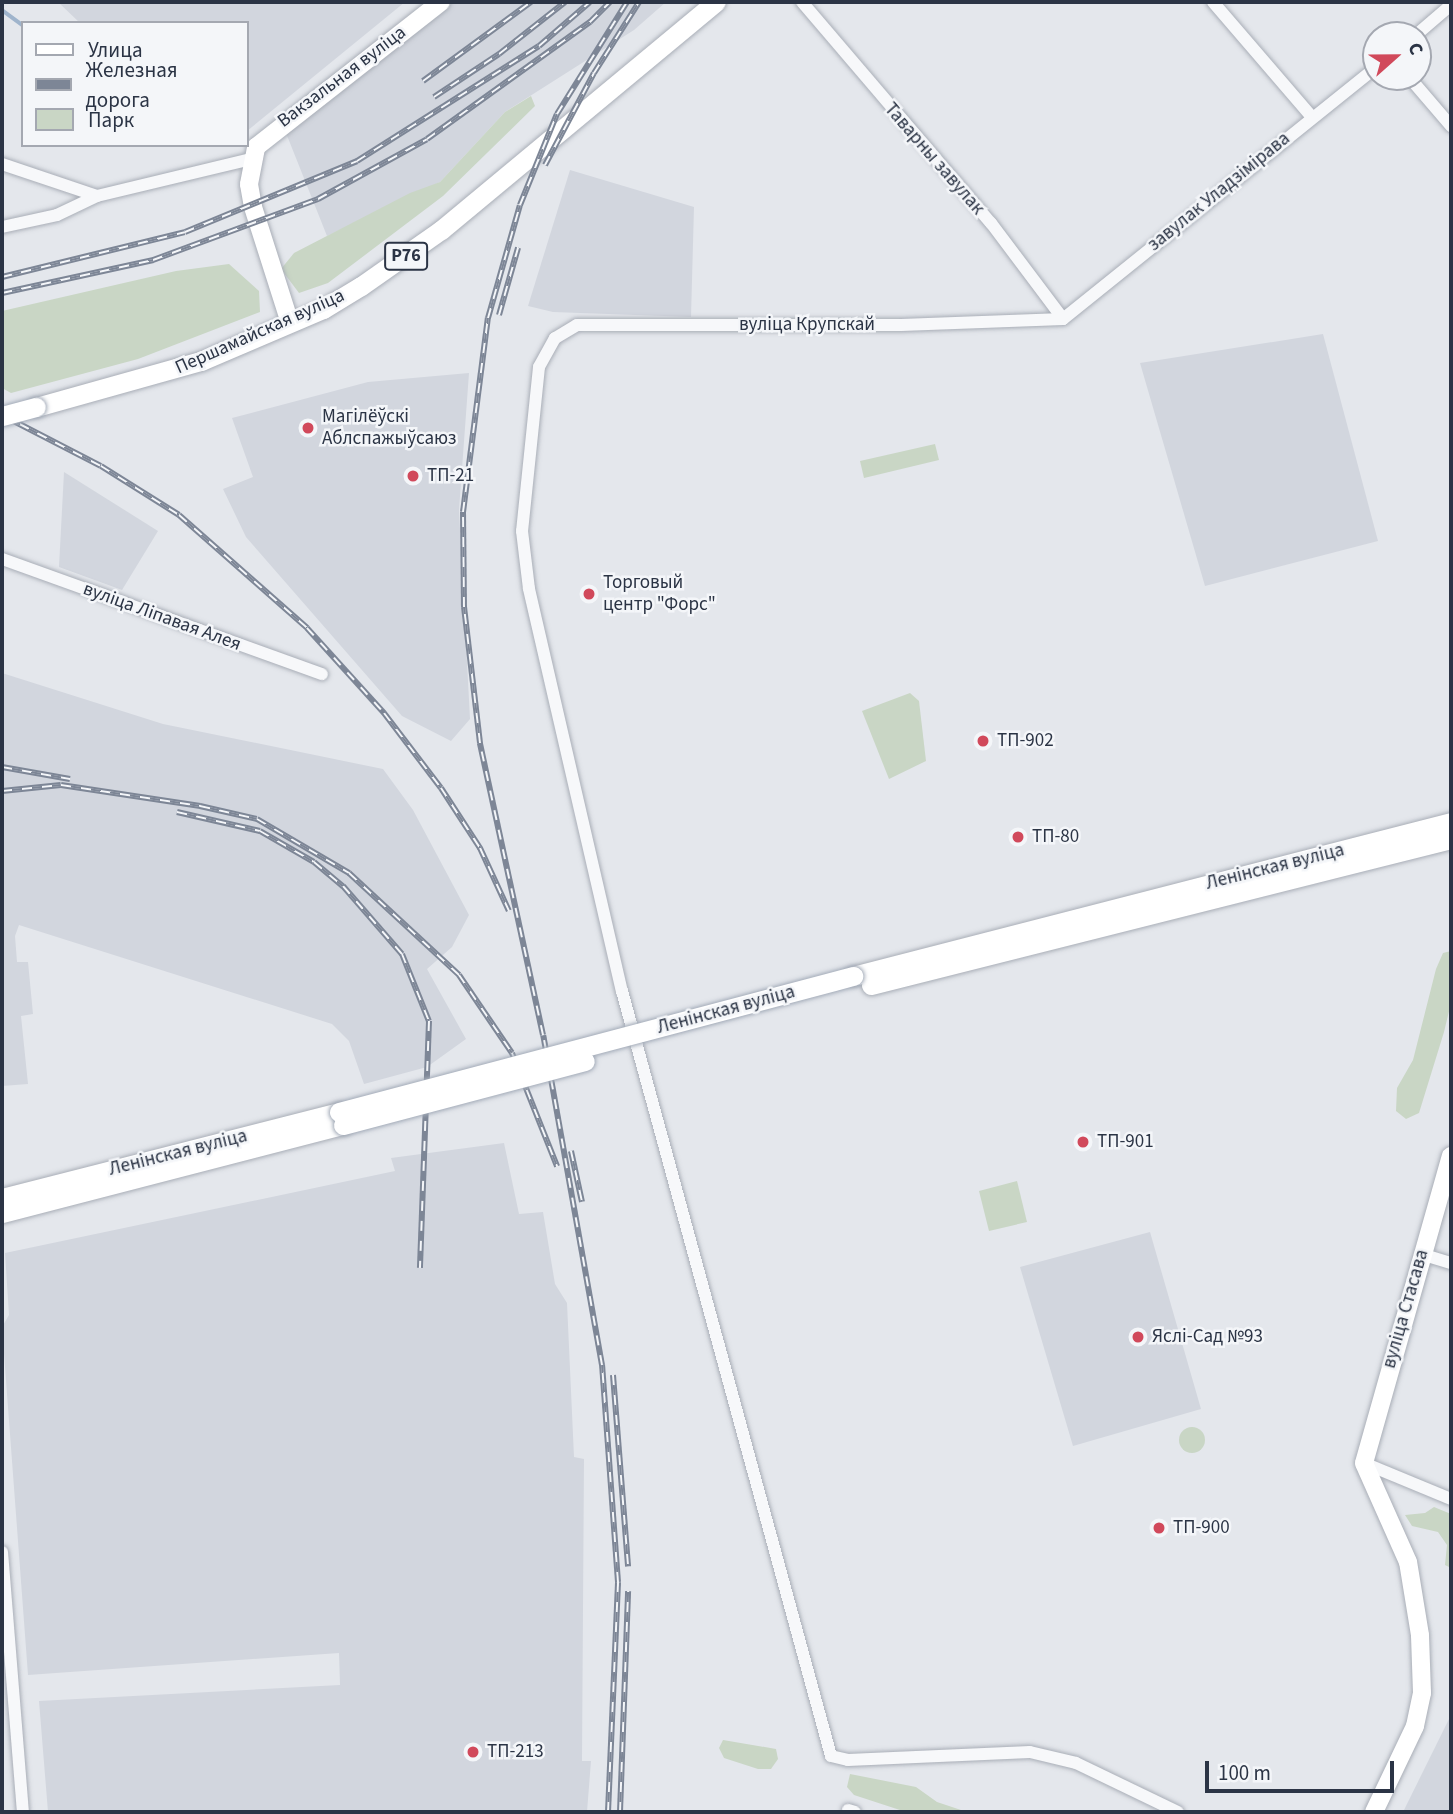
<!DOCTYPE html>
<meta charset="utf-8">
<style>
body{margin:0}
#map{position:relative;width:1453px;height:1814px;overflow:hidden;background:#e4e7ec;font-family:"Source Sans 3",sans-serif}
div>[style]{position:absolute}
.built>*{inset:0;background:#d2d6de}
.green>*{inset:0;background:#c9d6c5}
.round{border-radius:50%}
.stream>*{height:3.5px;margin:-1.75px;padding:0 1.75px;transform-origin:1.75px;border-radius:1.75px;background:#9fb4cc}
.roads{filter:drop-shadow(0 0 2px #a9aeb7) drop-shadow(0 0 2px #a9aeb7)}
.street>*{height:12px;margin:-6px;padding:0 6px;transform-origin:6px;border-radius:6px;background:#f7f8fa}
.secondary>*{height:18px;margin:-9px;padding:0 9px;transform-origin:9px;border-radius:9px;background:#fff}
.primary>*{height:19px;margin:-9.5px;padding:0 9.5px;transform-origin:9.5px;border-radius:9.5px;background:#fff}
.rail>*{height:6px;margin-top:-3px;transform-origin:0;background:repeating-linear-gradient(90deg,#f4f6f9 0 10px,#7d8696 0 20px);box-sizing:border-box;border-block:2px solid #7d8696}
.bridges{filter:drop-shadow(0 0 2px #a3abb8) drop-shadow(0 0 2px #a3abb8)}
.primary-bridge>*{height:19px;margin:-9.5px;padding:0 9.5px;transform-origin:9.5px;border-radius:9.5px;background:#fff}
.dots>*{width:19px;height:19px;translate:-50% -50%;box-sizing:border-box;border:4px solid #f4f6f9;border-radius:50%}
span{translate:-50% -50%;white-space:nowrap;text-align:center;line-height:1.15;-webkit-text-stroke:5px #f4f6f9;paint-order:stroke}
.shield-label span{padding:2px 5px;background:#f4f6f9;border:2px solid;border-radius:5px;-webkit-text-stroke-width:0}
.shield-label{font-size:18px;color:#2b3445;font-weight:700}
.street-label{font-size:19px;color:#2b3445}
.poi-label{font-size:19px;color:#2b3445}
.left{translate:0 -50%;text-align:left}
.frame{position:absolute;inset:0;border:4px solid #2b3445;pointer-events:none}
.legend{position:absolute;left:21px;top:21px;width:228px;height:126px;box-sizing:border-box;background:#f4f6f9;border:2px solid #a4a8b1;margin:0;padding:9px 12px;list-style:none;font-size:21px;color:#2b3445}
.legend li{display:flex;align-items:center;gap:14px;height:35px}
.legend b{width:35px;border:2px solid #a4a8b1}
.north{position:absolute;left:1362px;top:21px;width:70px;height:70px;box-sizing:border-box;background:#f4f6f9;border:2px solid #a4a8b1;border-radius:50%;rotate:69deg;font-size:19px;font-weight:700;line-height:28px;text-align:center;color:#2b3445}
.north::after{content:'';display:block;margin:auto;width:24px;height:32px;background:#d1495b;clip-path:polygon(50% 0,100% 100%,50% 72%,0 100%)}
.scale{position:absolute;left:1205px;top:1761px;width:189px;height:32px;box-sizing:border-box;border:4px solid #2b3445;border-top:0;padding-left:9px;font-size:21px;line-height:24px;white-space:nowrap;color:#2b3445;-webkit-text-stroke:5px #f4f6f9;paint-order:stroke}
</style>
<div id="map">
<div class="built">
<div style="clip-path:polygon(58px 2px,405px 2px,247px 131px,247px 23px,80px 23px)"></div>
<div style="clip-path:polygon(454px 2px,666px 2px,634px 30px,505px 112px,440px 182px,327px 236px,286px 133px)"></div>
<div style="clip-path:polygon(570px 170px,694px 207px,691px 317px,553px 312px,528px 306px)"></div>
<div style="clip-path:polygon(1323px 334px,1378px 541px,1205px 586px,1140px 363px)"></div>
<div style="clip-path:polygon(469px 373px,459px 510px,470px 719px,451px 741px,402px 716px,246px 537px,223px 489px,253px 477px,232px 418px,368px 382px)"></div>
<div style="clip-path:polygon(64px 472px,158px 531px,122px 590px,59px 567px)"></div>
<div style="clip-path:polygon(2px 673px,163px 724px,383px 769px,413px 810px,469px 915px,452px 947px,427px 969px,466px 1039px,427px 1067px,364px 1084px,349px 1041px,332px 1024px,19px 925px,15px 936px,17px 962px,28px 962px,33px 1014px,21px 1016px,28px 1084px,2px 1086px)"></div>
<div style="clip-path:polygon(504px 1143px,519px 1214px,543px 1212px,555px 1284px,567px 1303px,574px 1457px,584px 1459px,582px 1761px,591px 1761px,587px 1812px,48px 1812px,39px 1701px,340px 1685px,339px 1653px,28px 1675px,2px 1327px,9px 1315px,5px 1253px,395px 1171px,391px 1158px)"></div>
<div style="clip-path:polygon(1150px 1232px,1201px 1409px,1073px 1446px,1020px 1267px)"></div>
<div style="clip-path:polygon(1451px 1715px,1451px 1812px,1403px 1812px)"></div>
</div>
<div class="green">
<div style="clip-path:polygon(531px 96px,535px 106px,443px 196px,328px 283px,299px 293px,281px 269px,294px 253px,410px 193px,440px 182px,505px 112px)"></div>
<div style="clip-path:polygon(229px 264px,259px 291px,260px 312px,138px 359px,11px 393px,2px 388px,2px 311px,176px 271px)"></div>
<div style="clip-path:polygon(935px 444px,939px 460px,864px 478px,860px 461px)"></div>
<div style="clip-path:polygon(910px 693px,919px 701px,926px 761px,889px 779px,862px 711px)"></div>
<div style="clip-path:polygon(1451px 951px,1451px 1003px,1444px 1032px,1419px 1113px,1406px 1119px,1396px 1111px,1397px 1088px,1413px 1060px,1436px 969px,1443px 953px)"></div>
<div style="clip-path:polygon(1017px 1181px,1027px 1222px,989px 1231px,979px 1191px)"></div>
<div class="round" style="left:1179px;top:1427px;width:26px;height:26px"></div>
<div style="clip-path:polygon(1434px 1507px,1451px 1514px,1451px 1568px,1445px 1565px,1447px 1545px,1438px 1532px,1412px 1526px,1405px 1515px,1425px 1513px)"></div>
<div style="clip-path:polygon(723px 1740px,776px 1749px,778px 1759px,771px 1769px,758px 1769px,724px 1758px,719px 1748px)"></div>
<div style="clip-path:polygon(850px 1774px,916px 1787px,937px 1802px,967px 1812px,906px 1812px,854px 1795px,847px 1787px)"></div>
</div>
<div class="stream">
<div style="left:2px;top:10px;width:26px;rotate:36deg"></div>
</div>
<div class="roads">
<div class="street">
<div style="left:802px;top:2px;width:291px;rotate:49.5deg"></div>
<div style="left:991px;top:223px;width:120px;rotate:53.1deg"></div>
<div style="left:1213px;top:2px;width:150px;rotate:49.3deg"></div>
<div style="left:1416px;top:35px;width:46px;rotate:-40.6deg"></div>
<div style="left:1409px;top:77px;width:65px;rotate:49.4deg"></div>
<div style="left:2px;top:164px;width:100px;rotate:18.6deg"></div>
<div style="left:2px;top:227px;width:56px;rotate:-12.3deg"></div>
<div style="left:57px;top:215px;width:44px;rotate:-25.4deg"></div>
<div style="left:97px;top:196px;width:158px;rotate:-13.5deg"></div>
<div style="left:1063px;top:319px;width:162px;rotate:177.9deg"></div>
<div style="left:901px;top:325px;width:324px;rotate:180deg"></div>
<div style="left:577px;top:325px;width:26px;rotate:149deg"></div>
<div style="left:555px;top:338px;width:33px;rotate:119deg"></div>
<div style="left:539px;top:367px;width:165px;rotate:95.9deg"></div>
<div style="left:522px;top:531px;width:58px;rotate:83.1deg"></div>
<div style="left:529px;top:589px;width:413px;rotate:77deg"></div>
<div style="left:622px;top:991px;width:793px;rotate:74.72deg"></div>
<div style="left:831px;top:1756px;width:17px;rotate:13deg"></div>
<div style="left:848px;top:1760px;width:182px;rotate:-2.5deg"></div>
<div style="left:1030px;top:1752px;width:47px;rotate:13.4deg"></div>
<div style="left:1076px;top:1763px;width:113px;rotate:25.7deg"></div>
<div style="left:1063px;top:319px;width:402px;rotate:-38.8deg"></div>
<div style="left:2px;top:559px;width:340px;rotate:19.8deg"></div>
<div style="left:1421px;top:1254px;width:31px;rotate:17deg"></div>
<div style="left:1364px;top:1463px;width:94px;rotate:22.5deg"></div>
<div style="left:2px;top:1552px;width:261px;rotate:85.4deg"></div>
<div style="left:848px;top:1810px;width:7px;rotate:16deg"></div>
</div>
<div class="secondary">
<div style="left:290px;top:323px;width:122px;rotate:-107.7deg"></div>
<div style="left:253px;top:207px;width:23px;rotate:-100deg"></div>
<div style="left:249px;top:184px;width:38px;rotate:-79deg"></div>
<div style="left:256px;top:147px;width:235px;rotate:-38.1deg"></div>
<div style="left:1374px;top:1812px;width:95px;rotate:-64.5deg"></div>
<div style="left:1415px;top:1726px;width:34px;rotate:-78deg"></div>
<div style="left:1422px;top:1693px;width:58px;rotate:-92deg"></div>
<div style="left:1420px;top:1635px;width:74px;rotate:-99.3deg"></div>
<div style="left:1408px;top:1562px;width:108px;rotate:-114deg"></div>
<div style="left:1364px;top:1463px;width:319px;rotate:-74.2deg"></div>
</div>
<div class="primary">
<div style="left:36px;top:407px;width:171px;rotate:-15.6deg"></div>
<div style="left:201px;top:361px;width:133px;rotate:-23.1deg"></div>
<div style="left:323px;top:309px;width:44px;rotate:-31.2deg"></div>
<div style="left:361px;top:286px;width:98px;rotate:-35deg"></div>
<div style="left:441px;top:230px;width:357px;rotate:-39.7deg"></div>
<div style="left:853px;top:976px;width:618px;rotate:-14.44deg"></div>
<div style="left:871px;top:985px;width:598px;rotate:-14.13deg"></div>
<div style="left:2px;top:1198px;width:348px;rotate:-14.3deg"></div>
<div style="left:2px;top:1213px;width:352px;rotate:-14.5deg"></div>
</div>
</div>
<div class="rail">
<div style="left:423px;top:81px;width:134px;rotate:-36.2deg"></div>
<div style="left:434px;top:97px;width:78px;rotate:-33.5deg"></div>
<div style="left:499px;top:54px;width:84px;rotate:-38.2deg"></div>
<div style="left:545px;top:165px;width:104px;rotate:-62deg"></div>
<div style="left:594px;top:73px;width:84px;rotate:-57.6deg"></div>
<div style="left:2px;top:277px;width:188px;rotate:-13.8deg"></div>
<div style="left:185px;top:232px;width:186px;rotate:-22.4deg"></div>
<div style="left:357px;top:161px;width:215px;rotate:-32.3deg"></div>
<div style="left:539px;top:46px;width:67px;rotate:-40.8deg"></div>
<div style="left:2px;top:293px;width:155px;rotate:-12.3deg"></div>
<div style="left:153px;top:260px;width:176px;rotate:-20.3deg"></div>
<div style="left:318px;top:199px;width:124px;rotate:-28.8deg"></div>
<div style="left:427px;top:139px;width:201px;rotate:-35.7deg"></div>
<div style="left:590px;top:22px;width:28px;rotate:-45deg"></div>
<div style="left:499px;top:315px;width:70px;rotate:-74.2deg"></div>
<div style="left:2px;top:415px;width:111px;rotate:27.3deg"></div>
<div style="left:101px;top:466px;width:92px;rotate:32.1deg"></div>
<div style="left:179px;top:515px;width:171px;rotate:41.4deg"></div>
<div style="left:307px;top:628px;width:115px;rotate:47.8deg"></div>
<div style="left:384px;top:713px;width:94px;rotate:52.8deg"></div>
<div style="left:441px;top:788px;width:72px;rotate:57deg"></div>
<div style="left:480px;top:848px;width:69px;rotate:65.3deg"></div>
<div style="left:2px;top:767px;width:69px;rotate:10deg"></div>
<div style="left:2px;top:791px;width:59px;rotate:-5.8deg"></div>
<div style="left:61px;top:785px;width:141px;rotate:8.6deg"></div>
<div style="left:200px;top:806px;width:58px;rotate:12.8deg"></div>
<div style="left:257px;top:819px;width:107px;rotate:30.4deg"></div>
<div style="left:349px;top:873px;width:150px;rotate:42.8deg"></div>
<div style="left:459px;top:975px;width:94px;rotate:55.8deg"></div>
<div style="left:512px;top:1053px;width:122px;rotate:68.3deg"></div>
<div style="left:177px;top:812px;width:85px;rotate:12.9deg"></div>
<div style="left:260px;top:831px;width:62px;rotate:29.9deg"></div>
<div style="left:314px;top:862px;width:38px;rotate:40deg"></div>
<div style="left:343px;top:886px;width:90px;rotate:49.1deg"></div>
<div style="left:402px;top:954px;width:72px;rotate:68.1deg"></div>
<div style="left:429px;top:1021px;width:247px;rotate:92.1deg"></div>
<div style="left:571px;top:1151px;width:52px;rotate:77.8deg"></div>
<div style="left:613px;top:1375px;width:192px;rotate:85.5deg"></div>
<div style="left:608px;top:1812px;width:230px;rotate:-87.5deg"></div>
<div style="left:618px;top:1582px;width:218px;rotate:-94.2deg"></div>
<div style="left:602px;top:1365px;width:335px;rotate:-100.1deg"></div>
<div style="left:543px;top:1035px;width:299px;rotate:-102.2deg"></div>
<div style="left:480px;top:743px;width:137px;rotate:-96.7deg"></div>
<div style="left:464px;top:607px;width:95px;rotate:-90.6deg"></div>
<div style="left:463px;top:512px;width:196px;rotate:-82.7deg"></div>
<div style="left:488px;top:318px;width:117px;rotate:-74.2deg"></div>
<div style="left:520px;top:205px;width:98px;rotate:-67.9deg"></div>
<div style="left:557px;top:114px;width:132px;rotate:-58deg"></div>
<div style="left:620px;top:1812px;width:221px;rotate:-87.9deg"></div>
</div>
<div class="bridges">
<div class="primary-bridge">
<div style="left:2px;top:416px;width:35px;rotate:-15deg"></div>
<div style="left:339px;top:1112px;width:532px;rotate:-14.82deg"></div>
<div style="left:343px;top:1125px;width:250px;rotate:-14.8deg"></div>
</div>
</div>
<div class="dots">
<div style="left:308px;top:428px;background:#d1495b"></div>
<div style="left:413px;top:476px;background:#d1495b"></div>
<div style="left:589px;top:594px;background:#d1495b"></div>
<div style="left:983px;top:741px;background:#d1495b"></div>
<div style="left:1018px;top:837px;background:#d1495b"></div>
<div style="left:1083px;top:1142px;background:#d1495b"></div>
<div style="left:1138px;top:1337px;background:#d1495b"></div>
<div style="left:1159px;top:1528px;background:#d1495b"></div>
<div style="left:473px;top:1752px;background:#d1495b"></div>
</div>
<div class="shield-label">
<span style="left:406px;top:256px">Р76</span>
</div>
<div class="street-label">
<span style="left:342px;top:77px;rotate:-37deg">Вакзальная вуліца</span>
<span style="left:934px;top:159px;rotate:49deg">Таварны завулак</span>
<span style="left:1219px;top:192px;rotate:-39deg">завулак Уладзімірава</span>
<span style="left:807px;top:325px">вуліца Крупскай</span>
<span style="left:260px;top:332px;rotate:-24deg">Першамайская вуліца</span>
<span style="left:162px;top:617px;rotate:20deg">вуліца Ліпавая Алея</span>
<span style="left:1275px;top:867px;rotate:-14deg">Ленінская вуліца</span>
<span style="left:726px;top:1010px;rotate:-15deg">Ленінская вуліца</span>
<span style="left:178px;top:1153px;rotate:-14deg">Ленінская вуліца</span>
<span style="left:1406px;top:1309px;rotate:-74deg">вуліца Стасава</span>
</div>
<div class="poi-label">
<span class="left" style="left:322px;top:428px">Магілёўскі<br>Аблспажыўсаюз</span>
<span class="left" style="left:427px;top:476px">ТП-21</span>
<span class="left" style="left:603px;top:594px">Торговый<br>центр "Форс"</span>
<span class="left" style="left:997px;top:741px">ТП-902</span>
<span class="left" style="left:1032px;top:837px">ТП-80</span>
<span class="left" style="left:1097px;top:1142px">ТП-901</span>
<span class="left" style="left:1152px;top:1337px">Яслі-Сад №93</span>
<span class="left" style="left:1173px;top:1528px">ТП-900</span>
<span class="left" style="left:487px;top:1752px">ТП-213</span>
</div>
<div class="frame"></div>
<ul class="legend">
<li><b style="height:9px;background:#fff"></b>Улица</li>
<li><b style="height:9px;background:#7d8696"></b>Железная дорога</li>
<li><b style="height:19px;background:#c9d6c5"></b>Парк</li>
</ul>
<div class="north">С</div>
<div class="scale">100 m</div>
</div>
